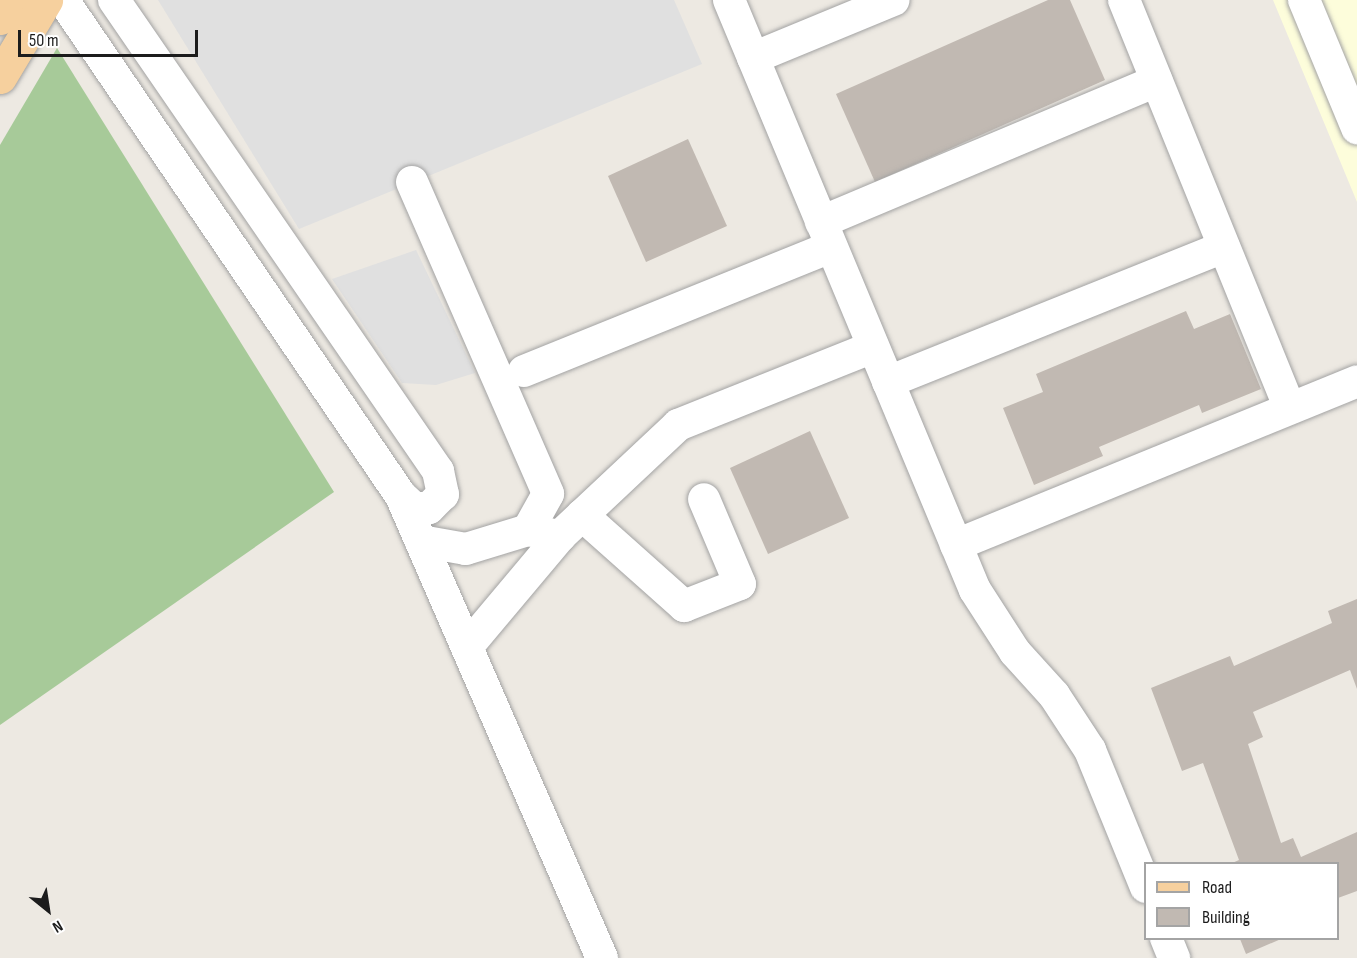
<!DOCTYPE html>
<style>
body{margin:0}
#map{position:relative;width:1357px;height:958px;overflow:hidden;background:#ede9e2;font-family:"Sofia Sans Condensed",sans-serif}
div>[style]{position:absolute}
.education>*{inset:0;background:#fdfddb}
.forest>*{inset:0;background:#a7ca99}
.parking>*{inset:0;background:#e0e0e0}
.building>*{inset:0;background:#c1b9b2}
.roads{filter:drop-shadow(0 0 2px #a3a3a3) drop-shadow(0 0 2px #a3a3a3)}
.minor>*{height:32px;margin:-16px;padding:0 16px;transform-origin:16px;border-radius:16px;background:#fff}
.major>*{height:33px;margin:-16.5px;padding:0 16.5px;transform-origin:16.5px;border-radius:16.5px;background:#f6d09e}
span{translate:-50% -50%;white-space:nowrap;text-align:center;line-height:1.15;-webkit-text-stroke:6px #fff;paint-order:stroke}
.legend{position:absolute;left:1144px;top:862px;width:195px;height:78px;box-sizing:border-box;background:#fff;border:2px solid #a4a4a4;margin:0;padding:8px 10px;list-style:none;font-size:18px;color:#1c1c1c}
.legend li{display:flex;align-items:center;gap:12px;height:30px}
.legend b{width:30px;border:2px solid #a4a4a4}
.north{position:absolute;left:18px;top:880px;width:60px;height:60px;-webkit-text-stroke:4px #fff;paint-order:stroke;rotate:150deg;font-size:16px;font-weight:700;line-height:24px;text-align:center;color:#1c1c1c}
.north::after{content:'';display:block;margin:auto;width:21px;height:27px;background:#1c1c1c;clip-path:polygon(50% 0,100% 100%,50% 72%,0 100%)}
.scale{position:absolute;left:18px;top:30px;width:180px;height:27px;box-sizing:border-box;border:3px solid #1c1c1c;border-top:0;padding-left:8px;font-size:18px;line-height:21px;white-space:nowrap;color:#1c1c1c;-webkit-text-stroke:4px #fff;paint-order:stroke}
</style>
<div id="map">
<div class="education">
<div style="clip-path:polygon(1273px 0,1357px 0,1357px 202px,1340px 161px)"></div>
</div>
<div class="forest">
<div style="clip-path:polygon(57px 48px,334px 492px,0 725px,0 145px)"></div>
</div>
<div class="parking">
<div style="clip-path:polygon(158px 0,674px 0,702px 64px,299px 229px)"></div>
<div style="clip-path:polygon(416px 250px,475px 373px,436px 385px,402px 383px,332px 279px)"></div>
</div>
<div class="building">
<div style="clip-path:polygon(1048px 0,1070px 0,1105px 80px,875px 182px,836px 94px)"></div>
<div style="clip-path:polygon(688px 139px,727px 226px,646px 262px,608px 176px)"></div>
<div style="clip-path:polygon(1186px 311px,1194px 329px,1230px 314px,1261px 389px,1202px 413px,1199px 405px,1099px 447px,1103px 456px,1034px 485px,1003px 408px,1043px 392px,1036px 374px)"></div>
<div style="clip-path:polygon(810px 431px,849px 518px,768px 554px,730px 468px)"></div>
<div style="clip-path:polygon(1357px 599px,1357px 689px,1350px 670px,1253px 712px,1263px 737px,1248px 744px,1281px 843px,1293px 838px,1301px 857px,1357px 832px,1357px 891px,1338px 898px,1338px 864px,1230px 864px,1239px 860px,1203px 763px,1182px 771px,1151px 688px,1230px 656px,1234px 666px,1332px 623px,1328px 611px)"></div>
<div style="clip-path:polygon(1240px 939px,1281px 939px,1246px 954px)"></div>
</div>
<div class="roads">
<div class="minor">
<div style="left:63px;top:0;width:600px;rotate:55.73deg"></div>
<div style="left:401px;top:496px;width:504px;rotate:66.49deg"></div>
<div style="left:114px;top:0;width:572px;rotate:55.48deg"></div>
<div style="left:438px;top:471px;width:24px;rotate:78deg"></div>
<div style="left:443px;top:494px;width:20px;rotate:135deg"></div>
<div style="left:429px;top:508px;width:15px;rotate:180deg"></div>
<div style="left:414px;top:508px;width:18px;rotate:-137deg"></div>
<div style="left:729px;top:0;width:639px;rotate:67.37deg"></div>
<div style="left:975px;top:590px;width:74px;rotate:57.2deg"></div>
<div style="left:1015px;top:652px;width:58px;rotate:47.8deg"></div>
<div style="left:1054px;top:695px;width:66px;rotate:56.8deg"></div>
<div style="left:1090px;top:750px;width:148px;rotate:67.8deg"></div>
<div style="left:1124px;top:0;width:440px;rotate:67.9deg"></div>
<div style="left:1304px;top:0;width:139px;rotate:67.5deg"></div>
<div style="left:753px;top:58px;width:152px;rotate:-22.4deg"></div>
<div style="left:412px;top:182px;width:340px;rotate:66.4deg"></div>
<div style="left:548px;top:494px;width:41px;rotate:119.1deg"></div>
<div style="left:528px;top:530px;width:65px;rotate:163deg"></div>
<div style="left:466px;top:549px;width:46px;rotate:-169.9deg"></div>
<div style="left:821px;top:222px;width:364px;rotate:-22.8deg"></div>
<div style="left:524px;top:371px;width:331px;rotate:-22deg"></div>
<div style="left:888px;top:382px;width:362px;rotate:-21.9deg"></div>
<div style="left:582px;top:515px;width:137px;rotate:41.7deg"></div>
<div style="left:684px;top:606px;width:60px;rotate:-21.4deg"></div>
<div style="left:740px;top:584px;width:92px;rotate:-113deg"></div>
<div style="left:528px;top:530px;width:33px;rotate:11deg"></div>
<div style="left:560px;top:536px;width:162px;rotate:-43.2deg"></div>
<div style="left:678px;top:425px;width:210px;rotate:-21.8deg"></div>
<div style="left:956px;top:545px;width:433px;rotate:-22.2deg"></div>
<div style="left:467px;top:647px;width:145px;rotate:-50deg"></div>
<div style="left:1166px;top:938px;width:22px;rotate:68deg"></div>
</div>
<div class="major">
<div style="left:0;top:18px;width:22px;rotate:-56deg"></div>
<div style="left:0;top:77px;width:90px;rotate:-59.1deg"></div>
</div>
</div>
<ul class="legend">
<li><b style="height:8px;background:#f6d09e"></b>Road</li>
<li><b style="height:16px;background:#c1b9b2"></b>Building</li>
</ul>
<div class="north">N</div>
<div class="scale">50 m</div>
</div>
